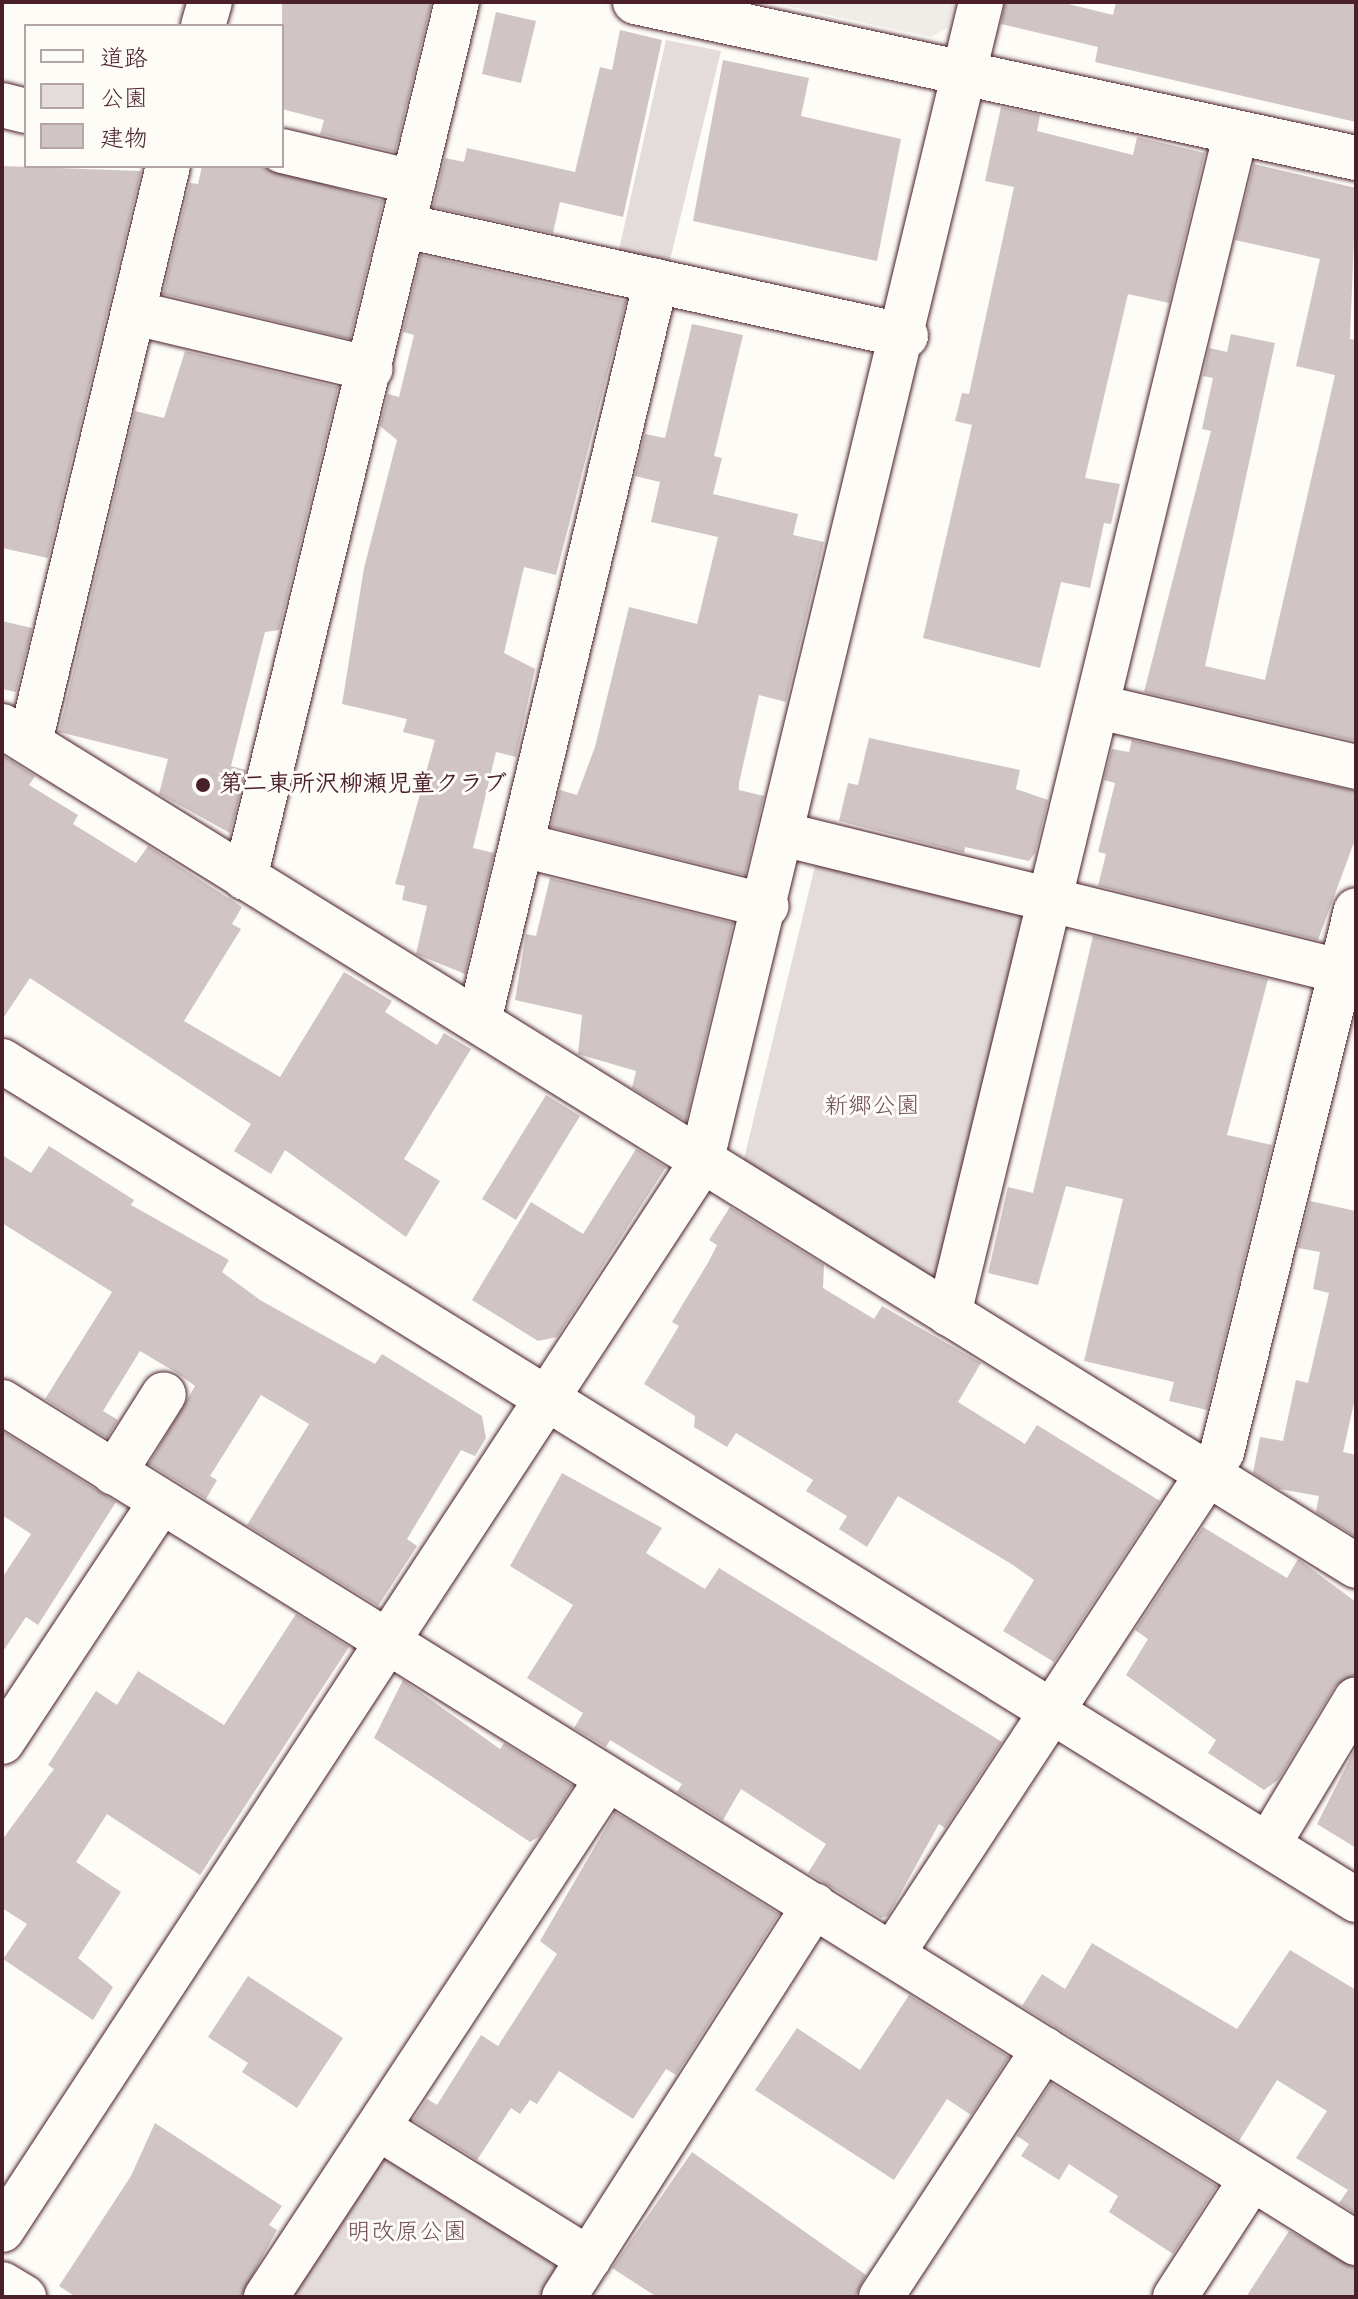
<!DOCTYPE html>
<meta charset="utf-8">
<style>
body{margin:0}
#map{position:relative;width:1358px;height:2299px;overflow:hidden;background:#fdfcf7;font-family:Mynerve,"Klee One",sans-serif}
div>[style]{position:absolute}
.built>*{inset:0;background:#f0ece8}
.green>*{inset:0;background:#e3dcda}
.building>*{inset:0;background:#d0c5c4}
.roads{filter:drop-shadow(0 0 2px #4a1f2b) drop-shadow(0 0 2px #4a1f2b)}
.minor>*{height:44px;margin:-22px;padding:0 22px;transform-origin:22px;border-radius:22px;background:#fdfcf7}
.dots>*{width:22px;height:22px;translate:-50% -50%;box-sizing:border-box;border:4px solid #fdfcf7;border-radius:50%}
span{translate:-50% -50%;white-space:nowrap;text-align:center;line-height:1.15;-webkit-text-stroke:6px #fdfcf7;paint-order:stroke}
.poi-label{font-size:24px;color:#4a1f2b;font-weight:700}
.left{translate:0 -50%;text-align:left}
.park-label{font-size:24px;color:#704e57}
.frame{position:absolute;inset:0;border:4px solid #4a1f2b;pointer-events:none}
.legend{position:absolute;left:24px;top:24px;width:260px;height:144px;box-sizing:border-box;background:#fdfcf7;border:2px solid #b5a4a5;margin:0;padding:10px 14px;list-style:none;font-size:24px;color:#4a1f2b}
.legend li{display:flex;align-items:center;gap:16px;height:40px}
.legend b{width:40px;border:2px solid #b5a4a5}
</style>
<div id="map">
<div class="built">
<div style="clip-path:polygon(769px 2px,954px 2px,947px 28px,931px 37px)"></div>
</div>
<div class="green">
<div style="clip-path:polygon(666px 40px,721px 51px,669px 264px,618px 254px)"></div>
<div style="clip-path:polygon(816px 862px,1031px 914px,948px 1276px,933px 1284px,742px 1167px)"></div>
<div style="clip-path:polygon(384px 2150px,566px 2259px,541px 2297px,289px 2297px)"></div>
</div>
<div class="building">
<div style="clip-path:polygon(282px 2px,431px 4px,395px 152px,320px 134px,324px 120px,282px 109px)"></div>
<div style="clip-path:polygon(1005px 2px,1060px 2px,1113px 15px,1116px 2px,1356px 2px,1356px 122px,1095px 62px,1098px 47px,1001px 24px)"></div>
<div style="clip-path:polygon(496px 12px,536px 21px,521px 83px,482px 74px)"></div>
<div style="clip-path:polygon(620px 30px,662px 40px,623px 217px,560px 202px,553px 233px,433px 207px,445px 158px,464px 162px,467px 148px,575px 172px,600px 67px,612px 70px)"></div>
<div style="clip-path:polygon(723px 60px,809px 78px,801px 116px,901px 139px,877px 261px,693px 221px)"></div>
<div style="clip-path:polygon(1001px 107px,1040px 115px,1037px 131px,1133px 155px,1137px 137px,1205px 153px,1169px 303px,1128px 294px,1085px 478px,1120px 484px,1111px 524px,1104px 523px,1090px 588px,1061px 582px,1040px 668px,923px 638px,972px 425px,955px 421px,962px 393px,969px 394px,1014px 187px,985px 181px)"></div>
<div style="clip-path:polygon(1254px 164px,1356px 188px,1350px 339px,1356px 340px,1356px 741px,1144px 692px,1211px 431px,1202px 429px,1213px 378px,1203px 376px,1209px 348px,1227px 352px,1231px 334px,1275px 343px,1205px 666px,1265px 680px,1335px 375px,1296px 366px,1320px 259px,1235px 240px)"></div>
<div style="clip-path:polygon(2px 166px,141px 171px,48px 558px,2px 548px)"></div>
<div style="clip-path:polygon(202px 166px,263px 166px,383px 201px,350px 339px,163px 294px,190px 183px,198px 184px)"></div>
<div style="clip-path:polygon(421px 255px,626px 301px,556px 575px,524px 567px,504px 653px,535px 669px,516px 757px,496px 752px,473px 848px,494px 853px,465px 974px,416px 954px,427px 906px,402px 900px,405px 886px,395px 884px,435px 740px,403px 732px,407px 719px,342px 704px,364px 568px,397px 440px,380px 426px,388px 394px,399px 397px,414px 335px,403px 332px)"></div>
<div style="clip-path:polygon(692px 324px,743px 335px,714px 456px,722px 458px,713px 494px,798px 514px,793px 535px,824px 542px,786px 702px,759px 695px,739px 783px,739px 790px,764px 796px,745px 875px,551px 827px,560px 790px,577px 795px,595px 747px,629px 607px,697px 624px,718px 537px,651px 522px,660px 482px,635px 476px,645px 434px,665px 438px)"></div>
<div style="clip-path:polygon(185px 351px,338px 387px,279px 630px,265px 632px,231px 766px,246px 770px,230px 833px,159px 794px,168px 759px,59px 732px,135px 411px,164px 418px)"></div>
<div style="clip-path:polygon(2px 621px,32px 628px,16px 692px,2px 689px)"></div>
<div style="clip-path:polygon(869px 738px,1020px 770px,1016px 789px,1048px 800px,1035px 853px,1029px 861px,965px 847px,964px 853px,839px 821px,848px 783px,858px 785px)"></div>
<div style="clip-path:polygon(1132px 740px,1356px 791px,1356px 837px,1318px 940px,1098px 886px,1106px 854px,1098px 852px,1115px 783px,1104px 780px,1112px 749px,1129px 752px)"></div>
<div style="clip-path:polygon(2px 755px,35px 776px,29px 785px,78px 815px,73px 824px,136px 863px,148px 846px,242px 907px,232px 924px,241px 929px,184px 1021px,280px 1077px,344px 972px,392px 1001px,385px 1012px,437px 1045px,444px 1033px,471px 1049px,404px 1159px,440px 1181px,406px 1237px,285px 1150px,271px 1174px,234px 1151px,251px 1124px,30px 978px,2px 1020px)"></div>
<div style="clip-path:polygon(550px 878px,733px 923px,686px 1121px,632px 1088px,636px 1071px,578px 1054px,582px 1015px,515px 1000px,526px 934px,536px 936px)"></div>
<div style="clip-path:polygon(1093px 936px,1268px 979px,1227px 1135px,1272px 1145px,1207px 1410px,1169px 1401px,1174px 1382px,1084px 1361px,1123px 1199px,1066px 1186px,1038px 1285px,988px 1273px,1008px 1187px,1033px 1193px)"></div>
<div style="clip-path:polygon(546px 1095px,580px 1116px,516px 1220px,482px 1199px)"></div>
<div style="clip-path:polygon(49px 1146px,134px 1200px,131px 1205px,229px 1260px,222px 1272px,260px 1300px,375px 1364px,382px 1354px,482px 1416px,486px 1438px,475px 1456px,461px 1450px,407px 1539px,417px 1546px,378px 1606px,247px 1525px,309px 1424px,261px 1395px,210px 1476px,217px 1480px,206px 1499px,149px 1464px,195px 1386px,177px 1373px,140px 1351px,103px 1411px,118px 1420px,107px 1438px,45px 1399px,112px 1292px,2px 1223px,2px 1155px,31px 1173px)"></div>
<div style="clip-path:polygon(636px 1149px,666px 1167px,557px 1337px,538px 1341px,472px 1300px,531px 1202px,583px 1234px)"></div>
<div style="clip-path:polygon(1310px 1201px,1356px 1211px,1356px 1394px,1343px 1452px,1356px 1455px,1356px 1537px,1316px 1512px,1319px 1496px,1279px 1489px,1253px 1473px,1260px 1437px,1283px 1441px,1296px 1380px,1308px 1383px,1329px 1293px,1313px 1289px,1320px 1252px,1298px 1248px)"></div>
<div style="clip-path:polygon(730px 1207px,824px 1265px,823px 1288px,874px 1319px,882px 1306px,981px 1363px,958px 1402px,1025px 1444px,1037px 1425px,1160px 1501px,1054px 1662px,1003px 1631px,1034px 1580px,1013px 1565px,898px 1496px,867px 1547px,839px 1529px,847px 1516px,806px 1491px,813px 1480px,736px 1433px,727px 1447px,694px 1427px,695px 1416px,644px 1384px,679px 1326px,672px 1322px,709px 1261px,717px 1245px,709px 1240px)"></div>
<div style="clip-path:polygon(2px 1431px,116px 1502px,38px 1625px,26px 1617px,2px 1653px,2px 1578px,31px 1534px,2px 1515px)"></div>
<div style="clip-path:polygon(562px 1473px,662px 1528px,646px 1553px,705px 1589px,719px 1568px,1002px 1742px,945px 1828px,939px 1824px,888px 1916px,881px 1918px,808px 1873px,826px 1844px,741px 1789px,723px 1820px,677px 1792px,682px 1784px,610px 1740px,606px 1747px,574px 1728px,583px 1713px,527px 1678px,573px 1605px,510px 1566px)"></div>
<div style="clip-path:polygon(1203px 1527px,1287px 1578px,1298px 1559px,1356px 1602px,1356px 1674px,1335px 1686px,1278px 1780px,1264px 1790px,1208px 1753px,1216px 1740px,1126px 1675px,1148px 1639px,1135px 1630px)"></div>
<div style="clip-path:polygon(296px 1614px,349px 1647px,200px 1875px,107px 1814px,76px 1862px,121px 1892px,78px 1958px,113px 1987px,93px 2020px,3px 1959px,27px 1924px,2px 1908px,2px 1840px,54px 1769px,48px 1765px,96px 1691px,117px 1705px,138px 1671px,224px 1725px)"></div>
<div style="clip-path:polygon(403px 1680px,500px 1749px,504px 1743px,573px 1786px,540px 1836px,530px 1842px,374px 1738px)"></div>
<div style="clip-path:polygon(1356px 1747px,1356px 1848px,1317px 1824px)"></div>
<div style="clip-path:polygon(615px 1812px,779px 1914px,676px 2075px,666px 2069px,633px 2119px,559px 2071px,537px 2104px,530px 2100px,520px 2114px,511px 2108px,477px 2160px,413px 2120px,427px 2099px,437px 2105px,481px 2035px,498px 2046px,557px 1954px,540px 1941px)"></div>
<div style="clip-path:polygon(1092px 1943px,1237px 2029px,1290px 1950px,1356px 1990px,1356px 2214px,1339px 2203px,1348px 2190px,1296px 2158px,1327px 2111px,1277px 2080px,1239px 2141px,1022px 2006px,1042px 1974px,1065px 1989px)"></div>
<div style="clip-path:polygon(248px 1976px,343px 2038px,297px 2108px,242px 2072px,248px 2063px,208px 2037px)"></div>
<div style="clip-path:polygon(909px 1995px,1009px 2057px,971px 2115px,947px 2099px,894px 2180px,755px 2090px,797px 2028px,860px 2070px)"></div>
<div style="clip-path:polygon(1051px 2083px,1217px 2186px,1173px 2254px,1109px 2212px,1118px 2196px,1069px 2164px,1059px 2180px,1021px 2156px,1029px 2144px,1017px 2136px)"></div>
<div style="clip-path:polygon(155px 2123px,282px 2206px,269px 2225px,277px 2230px,241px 2297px,76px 2297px,59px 2286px,131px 2176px)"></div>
<div style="clip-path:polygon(692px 2152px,866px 2275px,855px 2297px,657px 2297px,612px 2268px)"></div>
<div style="clip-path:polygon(1289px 2231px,1356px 2268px,1356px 2297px,1246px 2297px)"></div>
</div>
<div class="roads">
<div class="minor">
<div style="left:635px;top:2px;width:738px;rotate:12.21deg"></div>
<div style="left:203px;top:26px;width:25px;rotate:-74deg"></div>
<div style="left:2px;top:105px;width:25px;rotate:14deg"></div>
<div style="left:282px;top:151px;width:135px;rotate:13.3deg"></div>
<div style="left:405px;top:226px;width:513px;rotate:12.38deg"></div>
<div style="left:134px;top:313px;width:243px;rotate:13.3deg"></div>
<div style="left:1099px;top:707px;width:264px;rotate:13.1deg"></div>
<div style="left:2px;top:726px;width:1593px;rotate:31.81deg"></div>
<div style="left:30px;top:742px;width:592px;rotate:-76.53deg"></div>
<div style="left:786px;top:835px;width:587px;rotate:13.8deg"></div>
<div style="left:522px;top:845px;width:252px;rotate:14deg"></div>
<div style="left:245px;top:878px;width:901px;rotate:-76.4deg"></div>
<div style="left:479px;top:1021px;width:761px;rotate:-76.55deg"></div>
<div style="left:2px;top:1061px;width:1593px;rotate:31.78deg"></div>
<div style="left:949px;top:1314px;width:1216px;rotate:-76.35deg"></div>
<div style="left:2px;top:1402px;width:1594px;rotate:31.85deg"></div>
<div style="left:114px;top:1473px;width:93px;rotate:-57.7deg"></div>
<div style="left:2px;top:1742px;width:288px;rotate:-56.5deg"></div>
<div style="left:1268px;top:1845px;width:170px;rotate:-58.9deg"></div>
<div style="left:893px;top:1953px;width:599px;rotate:-56.71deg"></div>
<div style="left:1222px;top:1452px;width:558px;rotate:-76.11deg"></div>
<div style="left:380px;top:2129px;width:246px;rotate:31.9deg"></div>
<div style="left:2px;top:2230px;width:1276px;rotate:-56.77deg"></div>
<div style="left:701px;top:1163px;width:1194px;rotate:-76.44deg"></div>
<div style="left:2px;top:2284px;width:26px;rotate:31deg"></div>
<div style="left:266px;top:2297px;width:620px;rotate:-56.64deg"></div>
<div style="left:564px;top:2297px;width:465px;rotate:-57.4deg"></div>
<div style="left:881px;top:2297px;width:297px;rotate:-56.7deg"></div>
<div style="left:1175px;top:2297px;width:140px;rotate:-57deg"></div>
</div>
</div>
<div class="dots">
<div style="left:203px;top:785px;background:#4a1f2b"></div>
</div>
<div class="poi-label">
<span class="left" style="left:219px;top:785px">第二東所沢柳瀬児童クラブ</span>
</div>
<div class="park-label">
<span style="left:872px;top:1107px">新郷公園</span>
<span style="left:407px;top:2233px">明改原公園</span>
</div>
<div class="frame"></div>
<ul class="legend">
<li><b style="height:10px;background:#fdfcf7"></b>道路</li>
<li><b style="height:22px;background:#e3dcda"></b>公園</li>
<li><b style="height:22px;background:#d0c5c4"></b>建物</li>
</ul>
</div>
